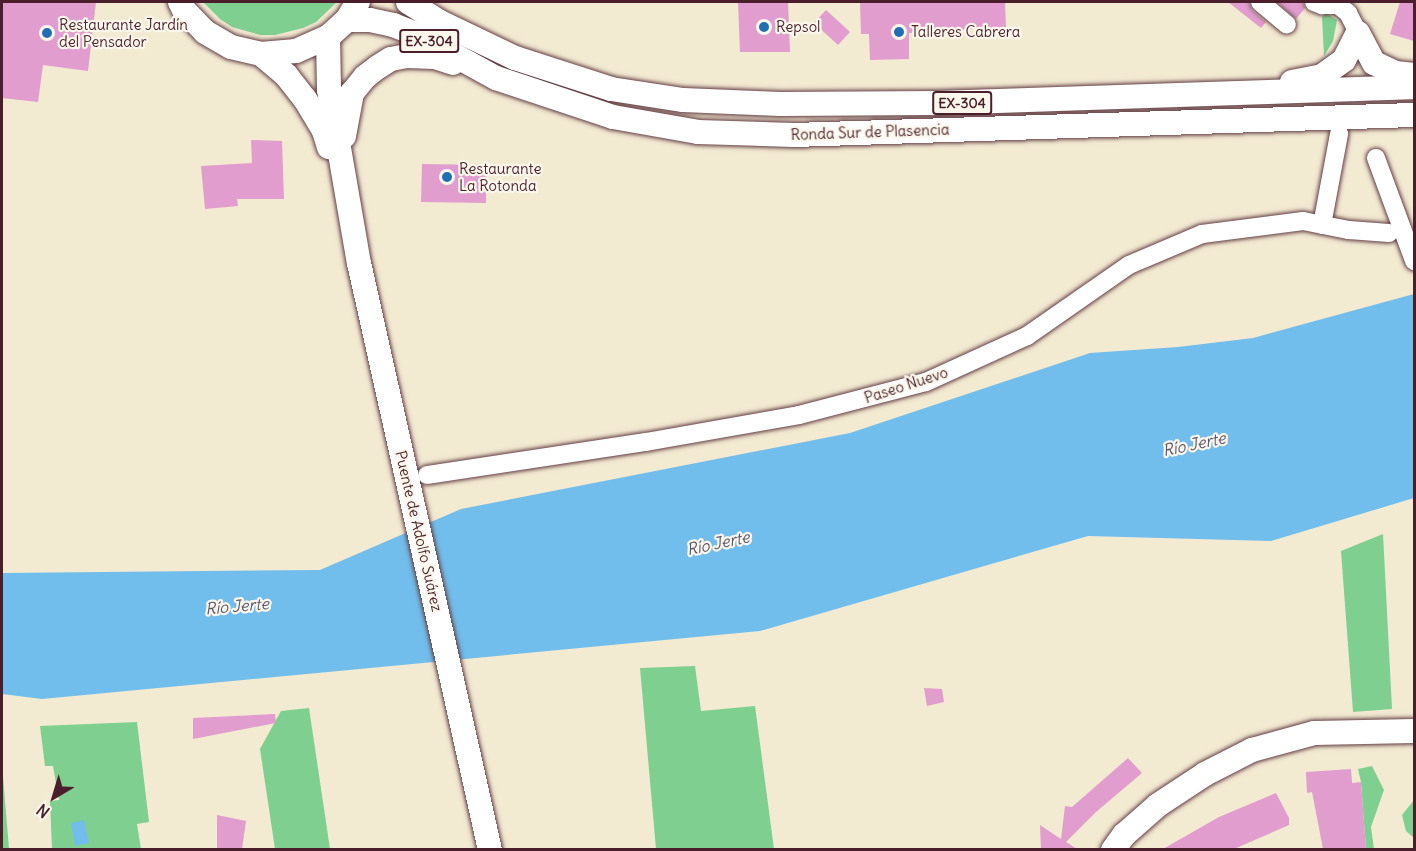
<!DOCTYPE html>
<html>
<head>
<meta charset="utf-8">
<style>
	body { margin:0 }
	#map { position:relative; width:1416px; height:851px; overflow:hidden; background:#f3ead2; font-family:Delius,sans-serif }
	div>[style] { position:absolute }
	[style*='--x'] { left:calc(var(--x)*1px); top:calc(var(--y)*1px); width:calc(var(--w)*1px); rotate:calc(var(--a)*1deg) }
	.green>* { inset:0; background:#7ecf90 }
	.water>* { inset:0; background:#71bdeb }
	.building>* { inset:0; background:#e09dcd }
	.roads { filter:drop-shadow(0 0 2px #633d44) drop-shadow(0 0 2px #633d44) }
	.minor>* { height:18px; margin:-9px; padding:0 9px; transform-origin:9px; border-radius:9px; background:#fff }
	.major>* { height:24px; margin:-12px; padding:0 12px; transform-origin:12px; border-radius:12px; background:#fff }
	.dots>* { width:16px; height:16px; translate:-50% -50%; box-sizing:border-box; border:3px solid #fbf7ec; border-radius:50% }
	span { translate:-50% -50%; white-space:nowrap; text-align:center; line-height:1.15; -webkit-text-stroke:4.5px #fbf7ec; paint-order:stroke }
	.shield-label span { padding:2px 4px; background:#fbf7ec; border:2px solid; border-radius:4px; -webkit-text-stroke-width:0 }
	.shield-label { font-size:14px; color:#4a1f2b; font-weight:700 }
	.poi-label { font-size:15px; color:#4a1f2b }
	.left { translate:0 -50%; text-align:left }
	.street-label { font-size:15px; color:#4a1f2b }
	.water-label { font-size:16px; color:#58566e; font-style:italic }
	.frame { position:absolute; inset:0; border:3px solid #4a1f2b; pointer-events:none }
	.north { position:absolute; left:24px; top:767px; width:60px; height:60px; -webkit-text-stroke:4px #fbf7ec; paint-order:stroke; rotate:218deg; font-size:16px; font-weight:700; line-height:24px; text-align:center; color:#4a1f2b }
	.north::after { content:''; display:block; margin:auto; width:21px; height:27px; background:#4a1f2b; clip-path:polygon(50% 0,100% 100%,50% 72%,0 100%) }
</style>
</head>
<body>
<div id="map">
	<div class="green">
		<i style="clip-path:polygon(203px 2px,337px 2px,316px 22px,303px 28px,275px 35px,260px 35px,232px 27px,220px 19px)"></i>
		<i style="clip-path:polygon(1326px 13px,1337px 20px,1333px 41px,1324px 56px,1322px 17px)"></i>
		<i style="clip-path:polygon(1383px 534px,1392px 709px,1353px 712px,1341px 551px)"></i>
		<i style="clip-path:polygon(695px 666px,701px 711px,755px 706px,774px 849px,656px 849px,640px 668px)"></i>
		<i style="clip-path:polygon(309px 708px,330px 849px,275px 849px,260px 749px,281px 711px)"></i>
		<i style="clip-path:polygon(137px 722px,149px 822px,137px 824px,141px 849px,52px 849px,50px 801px,59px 800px,53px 766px,45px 766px,40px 726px)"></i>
		<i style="clip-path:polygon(2px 764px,9px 849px,2px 849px)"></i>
		<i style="clip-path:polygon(1372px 766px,1384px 790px,1371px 827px,1374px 849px,1366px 849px,1361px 782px,1358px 769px)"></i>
		<i style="clip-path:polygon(1414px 800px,1414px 838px,1406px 831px,1402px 815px)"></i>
	</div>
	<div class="water">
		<i style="clip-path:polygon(1414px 294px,1414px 498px,1271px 541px,1088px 536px,760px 631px,42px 699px,2px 694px,2px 573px,320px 570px,461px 509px,850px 433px,1090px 353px,1178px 347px,1253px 338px)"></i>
		<i style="clip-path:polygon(84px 820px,89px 843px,75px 846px,71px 823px)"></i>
	</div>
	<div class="building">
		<i style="clip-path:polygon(2px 2px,96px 2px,88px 71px,43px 65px,38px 102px,2px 98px)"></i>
		<i style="clip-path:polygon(738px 2px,788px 2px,790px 52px,740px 52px)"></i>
		<i style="clip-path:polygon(860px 2px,1005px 2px,1006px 27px,909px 33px,909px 59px,870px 60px,869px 34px,861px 34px)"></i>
		<i style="clip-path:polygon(1228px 2px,1249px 2px,1252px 10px,1266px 22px,1261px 28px)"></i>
		<i style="clip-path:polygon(1277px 2px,1303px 2px,1305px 8px,1296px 19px)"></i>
		<i style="clip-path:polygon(1400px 2px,1414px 2px,1414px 41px,1390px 34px)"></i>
		<i style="clip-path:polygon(826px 10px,850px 32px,838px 45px,814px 23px)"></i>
		<i style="clip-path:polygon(251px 140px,282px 141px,284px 199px,237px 199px,238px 206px,205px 209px,201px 166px,252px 163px)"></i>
		<i style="clip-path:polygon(422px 164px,486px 165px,486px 203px,421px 202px)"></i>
		<i style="clip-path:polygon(924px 688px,942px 689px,944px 702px,927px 706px)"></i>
		<i style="clip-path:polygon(275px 714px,276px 723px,193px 739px,193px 718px)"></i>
		<i style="clip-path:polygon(1128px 758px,1142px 773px,1096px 812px,1066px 842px,1077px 849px,1041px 849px,1040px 825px,1061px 839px,1065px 806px,1072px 807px)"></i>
		<i style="clip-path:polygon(1351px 769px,1352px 783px,1361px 782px,1366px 849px,1323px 849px,1312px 792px,1307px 793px,1306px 772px)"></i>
		<i style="clip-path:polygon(1276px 793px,1289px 818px,1289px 825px,1234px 849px,1163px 849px,1219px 817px)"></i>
		<i style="clip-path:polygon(217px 815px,246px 821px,242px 849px,217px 849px)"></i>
	</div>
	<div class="roads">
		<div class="minor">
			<i style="--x:1260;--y:2;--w:35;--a:40"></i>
			<i style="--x:1314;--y:2;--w:9;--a:21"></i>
			<i style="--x:1322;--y:5;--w:16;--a:0"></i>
			<i style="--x:1334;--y:2;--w:18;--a:38"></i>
			<i style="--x:1348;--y:13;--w:22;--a:63"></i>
			<i style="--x:1376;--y:158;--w:110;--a:69.7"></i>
			<i style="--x:1322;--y:225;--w:93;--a:-79.4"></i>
			<i style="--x:427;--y:475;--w:221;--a:-8.6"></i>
			<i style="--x:646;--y:442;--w:155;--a:-10"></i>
			<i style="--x:799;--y:415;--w:131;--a:-14.6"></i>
			<i style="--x:926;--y:382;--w:111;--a:-24.5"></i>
			<i style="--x:1027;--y:336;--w:124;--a:-34.8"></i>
			<i style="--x:1129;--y:265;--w:79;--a:-23"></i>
			<i style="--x:1202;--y:234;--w:102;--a:-7.3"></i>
			<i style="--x:1303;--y:221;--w:47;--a:11.1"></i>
			<i style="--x:1349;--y:230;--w:40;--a:4.3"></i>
		</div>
		<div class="major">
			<i style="--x:180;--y:2;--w:9;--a:63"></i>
			<i style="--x:184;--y:10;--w:30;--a:46"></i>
			<i style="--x:205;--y:32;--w:30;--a:30"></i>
			<i style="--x:231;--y:47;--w:31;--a:13"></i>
			<i style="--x:261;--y:54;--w:35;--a:-5"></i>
			<i style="--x:296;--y:51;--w:35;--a:-24"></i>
			<i style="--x:328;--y:37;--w:25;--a:-42"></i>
			<i style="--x:347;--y:20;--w:21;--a:-59"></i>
			<i style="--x:408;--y:2;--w:36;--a:32"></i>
			<i style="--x:438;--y:21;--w:85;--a:25.7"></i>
			<i style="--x:515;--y:58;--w:101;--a:17.9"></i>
			<i style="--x:611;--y:89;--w:73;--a:8.7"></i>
			<i style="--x:683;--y:100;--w:97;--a:2.4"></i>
			<i style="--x:780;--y:104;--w:155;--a:-0.4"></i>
			<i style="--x:935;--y:103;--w:479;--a:-1.9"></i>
			<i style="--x:347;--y:20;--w:23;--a:0"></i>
			<i style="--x:370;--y:20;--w:24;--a:12"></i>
			<i style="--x:393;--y:25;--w:22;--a:21"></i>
			<i style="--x:414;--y:33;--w:94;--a:28.8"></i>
			<i style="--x:496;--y:78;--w:123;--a:18.4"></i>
			<i style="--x:613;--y:117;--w:86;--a:10"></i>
			<i style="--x:698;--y:132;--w:96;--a:1.8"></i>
			<i style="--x:794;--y:135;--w:620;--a:-1.85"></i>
			<i style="--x:1358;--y:33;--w:34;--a:62"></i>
			<i style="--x:1374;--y:63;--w:23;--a:25"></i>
			<i style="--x:1395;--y:73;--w:19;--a:6"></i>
			<i style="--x:328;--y:37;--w:53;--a:88.9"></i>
			<i style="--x:329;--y:90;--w:176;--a:80.2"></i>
			<i style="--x:359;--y:263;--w:601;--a:77.42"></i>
			<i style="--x:261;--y:54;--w:33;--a:40"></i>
			<i style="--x:286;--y:75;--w:31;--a:52"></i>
			<i style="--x:305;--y:99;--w:37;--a:59"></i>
			<i style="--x:324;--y:131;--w:17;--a:73"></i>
			<i style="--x:1292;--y:82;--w:31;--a:-11"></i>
			<i style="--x:1322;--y:76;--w:27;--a:-36"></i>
			<i style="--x:1344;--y:60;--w:30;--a:-63"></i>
			<i style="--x:344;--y:136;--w:44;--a:-79.5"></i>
			<i style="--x:352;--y:93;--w:21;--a:-51"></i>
			<i style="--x:365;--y:77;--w:16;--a:-38"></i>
			<i style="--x:378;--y:67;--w:15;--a:-32"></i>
			<i style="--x:391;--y:59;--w:16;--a:-11"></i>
			<i style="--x:407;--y:56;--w:28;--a:2"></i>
			<i style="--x:435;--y:57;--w:19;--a:18"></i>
			<i style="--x:1113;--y:850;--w:19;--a:-54"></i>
			<i style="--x:1124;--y:835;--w:45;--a:-41.4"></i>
			<i style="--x:1158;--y:805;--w:56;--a:-33.4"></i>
			<i style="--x:1205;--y:774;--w:53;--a:-27.1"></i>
			<i style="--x:1252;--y:750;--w:64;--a:-15.3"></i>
			<i style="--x:1314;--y:733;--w:100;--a:-1.1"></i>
		</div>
	</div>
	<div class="dots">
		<i style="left:764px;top:27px;background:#1f6fb2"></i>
		<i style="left:899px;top:32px;background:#1f6fb2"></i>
		<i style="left:47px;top:33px;background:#1f6fb2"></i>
		<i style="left:447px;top:177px;background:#1f6fb2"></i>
	</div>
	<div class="shield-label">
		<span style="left:429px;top:41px">EX-304</span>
		<span style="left:962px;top:103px">EX-304</span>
	</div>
	<div class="poi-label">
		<span class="left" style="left:59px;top:33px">Restaurante Jardín<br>del Pensador</span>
		<span class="left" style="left:776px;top:27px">Repsol</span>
		<span class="left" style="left:911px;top:32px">Talleres Cabrera</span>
		<span class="left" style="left:459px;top:177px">Restaurante<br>La Rotonda</span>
	</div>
	<div class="street-label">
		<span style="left:870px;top:132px;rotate:-2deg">Ronda Sur de Plasencia</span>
		<span style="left:906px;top:385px;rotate:-18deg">Paseo Nuevo</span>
		<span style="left:419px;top:531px;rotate:77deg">Puente de Adolfo Suárez</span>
	</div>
	<div class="water-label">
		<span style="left:1194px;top:444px;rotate:-12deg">Río Jerte</span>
		<span style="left:718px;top:543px;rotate:-12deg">Río Jerte</span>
		<span style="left:237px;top:606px;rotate:-5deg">Río Jerte</span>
	</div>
	<div class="frame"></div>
	<div class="north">N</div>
</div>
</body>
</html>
